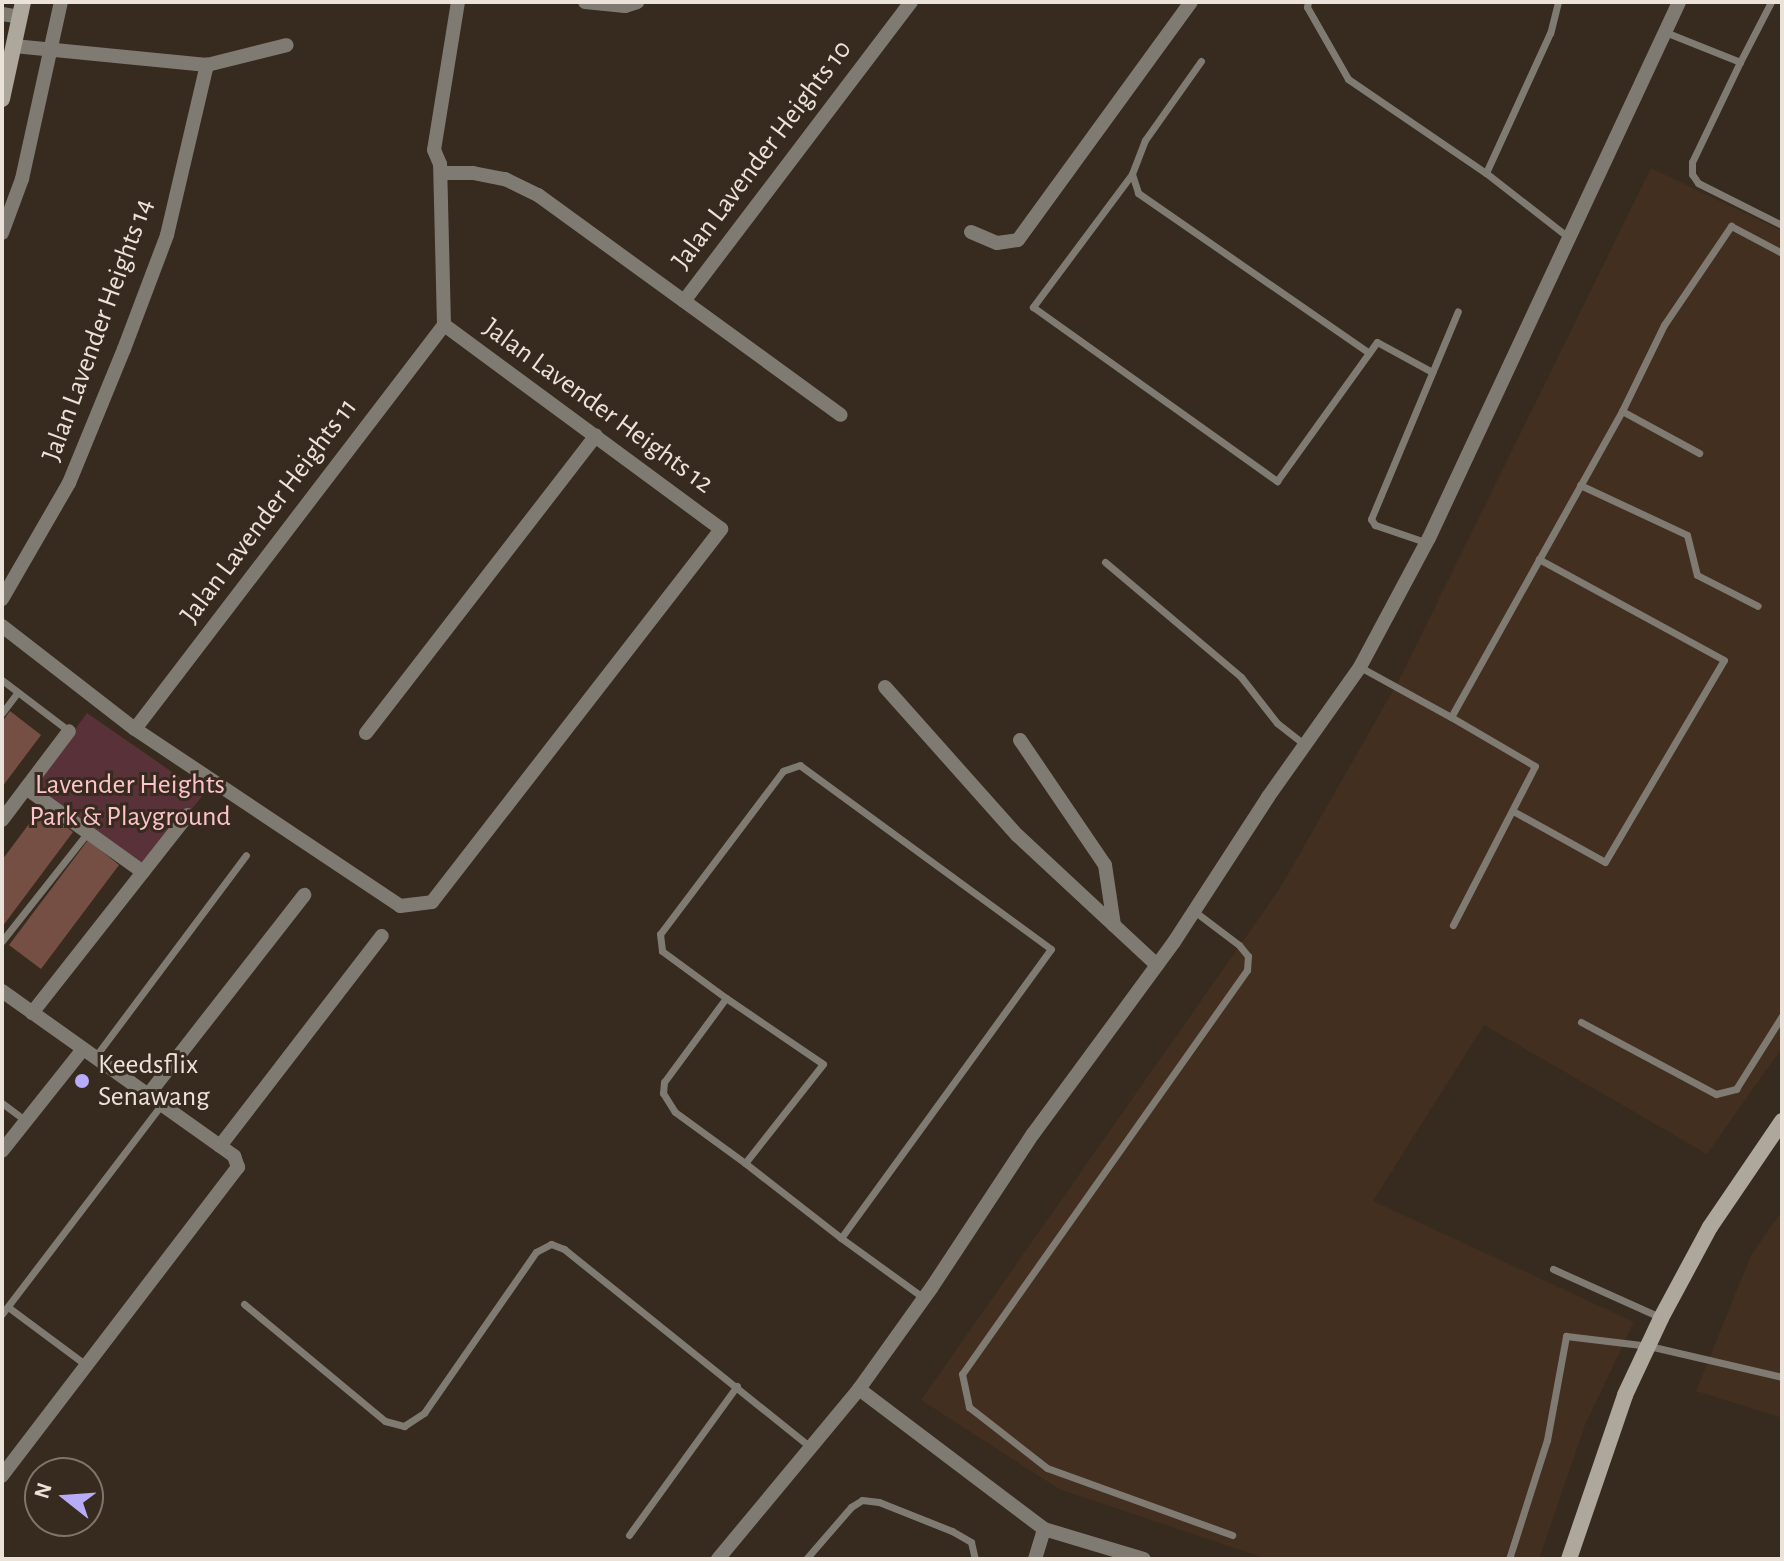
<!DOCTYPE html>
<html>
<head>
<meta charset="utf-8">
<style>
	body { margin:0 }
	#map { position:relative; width:1784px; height:1561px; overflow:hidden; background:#372a1e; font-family:"Alegreya Sans",sans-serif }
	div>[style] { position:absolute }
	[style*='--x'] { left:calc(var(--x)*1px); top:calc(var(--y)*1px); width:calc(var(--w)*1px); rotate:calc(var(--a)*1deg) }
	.built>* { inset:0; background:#422f1f }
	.green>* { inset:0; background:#583238 }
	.building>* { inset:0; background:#764f44 }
	.lane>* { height:7px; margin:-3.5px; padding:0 3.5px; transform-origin:3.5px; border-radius:3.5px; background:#7f7b73 }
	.street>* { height:14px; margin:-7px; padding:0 7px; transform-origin:7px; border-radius:7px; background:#7f7b73 }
	.secondary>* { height:16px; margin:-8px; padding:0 8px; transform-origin:8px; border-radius:8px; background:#ada89b }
	.dots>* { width:22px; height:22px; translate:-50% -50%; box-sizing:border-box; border:4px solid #372a1e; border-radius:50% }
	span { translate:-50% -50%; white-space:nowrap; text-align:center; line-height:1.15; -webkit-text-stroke:6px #372a1e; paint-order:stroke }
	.street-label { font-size:28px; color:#ebe2da }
	.park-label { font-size:28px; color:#fdc2ca }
	.poi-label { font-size:28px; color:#ebe2da }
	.left { translate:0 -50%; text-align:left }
	.frame { position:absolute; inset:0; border:4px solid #ebe2da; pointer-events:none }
	.north { position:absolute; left:24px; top:1457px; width:80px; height:80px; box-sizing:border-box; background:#372a1e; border:2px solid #7f7469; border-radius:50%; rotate:287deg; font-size:22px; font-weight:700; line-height:32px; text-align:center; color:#ebe2da }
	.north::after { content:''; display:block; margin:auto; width:28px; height:36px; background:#b6acf8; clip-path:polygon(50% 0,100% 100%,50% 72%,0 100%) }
</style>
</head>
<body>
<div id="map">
	<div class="built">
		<i style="clip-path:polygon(1651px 168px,1782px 231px,1782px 1048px,1707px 1154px,1484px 1025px,1373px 1201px,1634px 1322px,1585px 1425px,1539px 1559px,1267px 1559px,1059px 1489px,921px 1400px,1280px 888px,1399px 680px)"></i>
		<i style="clip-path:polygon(1782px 1211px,1782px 1418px,1696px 1391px,1751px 1255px)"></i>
	</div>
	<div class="green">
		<i style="clip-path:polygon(87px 713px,204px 794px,143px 869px,32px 788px)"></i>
	</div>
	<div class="building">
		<i style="clip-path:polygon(10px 711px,41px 735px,2px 787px,2px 722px)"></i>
		<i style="clip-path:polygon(41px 808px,73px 832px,2px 927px,2px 860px)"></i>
		<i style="clip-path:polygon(88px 840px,119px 865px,41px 969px,9px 945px)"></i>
	</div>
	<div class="lane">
		<i style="--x:1308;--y:2;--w:5;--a:101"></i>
		<i style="--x:1307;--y:7;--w:83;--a:60.3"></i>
		<i style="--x:1348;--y:79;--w:167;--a:34.3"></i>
		<i style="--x:1558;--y:2;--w:32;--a:104"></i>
		<i style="--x:1550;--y:33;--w:154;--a:114.6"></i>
		<i style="--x:1486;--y:173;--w:104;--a:38"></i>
		<i style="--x:1665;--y:32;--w:81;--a:21.8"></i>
		<i style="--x:1740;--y:62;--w:68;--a:-62.7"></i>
		<i style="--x:1201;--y:61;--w:97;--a:125.3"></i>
		<i style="--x:1145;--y:140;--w:36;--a:111"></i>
		<i style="--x:1132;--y:174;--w:20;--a:72"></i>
		<i style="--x:1138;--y:193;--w:281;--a:34.7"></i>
		<i style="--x:1740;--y:62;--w:111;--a:115.6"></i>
		<i style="--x:1692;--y:162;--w:12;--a:90"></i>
		<i style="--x:1692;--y:174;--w:11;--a:56"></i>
		<i style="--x:1698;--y:183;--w:94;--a:26.6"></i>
		<i style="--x:1132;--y:174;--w:166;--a:126.7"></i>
		<i style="--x:1033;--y:307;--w:300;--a:35.5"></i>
		<i style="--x:1277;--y:481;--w:171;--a:-54.3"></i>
		<i style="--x:1377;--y:342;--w:63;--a:28.6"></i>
		<i style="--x:1622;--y:411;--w:88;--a:28.6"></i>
		<i style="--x:1580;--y:485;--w:118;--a:25"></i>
		<i style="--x:1687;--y:535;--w:41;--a:76"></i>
		<i style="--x:1697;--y:575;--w:68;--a:26.9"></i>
		<i style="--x:1425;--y:542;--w:53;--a:-161.2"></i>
		<i style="--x:1375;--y:525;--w:7;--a:-124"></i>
		<i style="--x:1371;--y:519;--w:225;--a:-67.3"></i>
		<i style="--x:1105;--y:562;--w:178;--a:40.2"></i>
		<i style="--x:1241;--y:677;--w:58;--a:52"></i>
		<i style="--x:1277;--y:723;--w:36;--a:38"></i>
		<i style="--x:1360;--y:667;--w:104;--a:28.8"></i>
		<i style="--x:1451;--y:717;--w:351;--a:-60.8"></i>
		<i style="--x:1622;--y:411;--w:96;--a:-64"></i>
		<i style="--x:1664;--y:325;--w:120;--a:-55.9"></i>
		<i style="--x:1731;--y:226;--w:58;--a:27.9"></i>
		<i style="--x:2;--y:680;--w:84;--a:37.3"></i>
		<i style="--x:2;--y:713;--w:26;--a:-53"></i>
		<i style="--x:1451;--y:717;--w:97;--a:30.3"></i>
		<i style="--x:1535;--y:766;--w:179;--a:117.3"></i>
		<i style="--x:1513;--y:811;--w:105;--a:29"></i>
		<i style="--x:1605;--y:862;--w:234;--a:-59.5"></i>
		<i style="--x:1724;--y:660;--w:211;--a:-151.4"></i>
		<i style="--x:1194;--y:911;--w:56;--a:37.1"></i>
		<i style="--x:1239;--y:945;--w:14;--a:51"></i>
		<i style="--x:1248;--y:956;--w:14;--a:94"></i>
		<i style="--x:1247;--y:970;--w:494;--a:125.2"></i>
		<i style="--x:962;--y:1374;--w:34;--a:78"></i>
		<i style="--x:969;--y:1407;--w:99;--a:38"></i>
		<i style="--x:1047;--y:1468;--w:197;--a:19.9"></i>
		<i style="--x:2;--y:941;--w:139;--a:-51.7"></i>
		<i style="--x:726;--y:998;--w:117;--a:34.2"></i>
		<i style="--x:823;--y:1064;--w:126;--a:128.2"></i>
		<i style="--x:1581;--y:1022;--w:153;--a:28.1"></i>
		<i style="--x:1716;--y:1094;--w:21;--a:-14"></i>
		<i style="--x:1736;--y:1089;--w:86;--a:-57.8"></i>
		<i style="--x:95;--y:1057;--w:252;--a:-53.2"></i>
		<i style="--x:2;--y:1103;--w:30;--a:37"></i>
		<i style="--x:841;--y:1238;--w:357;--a:-54"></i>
		<i style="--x:1051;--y:949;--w:311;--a:-143.8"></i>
		<i style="--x:800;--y:765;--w:18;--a:161"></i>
		<i style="--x:783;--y:771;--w:204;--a:127"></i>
		<i style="--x:660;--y:934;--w:17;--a:83"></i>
		<i style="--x:662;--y:951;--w:79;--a:36.3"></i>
		<i style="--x:726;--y:998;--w:104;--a:126.4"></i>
		<i style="--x:664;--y:1082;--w:11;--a:95"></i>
		<i style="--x:663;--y:1093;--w:22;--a:58"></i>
		<i style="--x:675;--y:1112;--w:87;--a:36.1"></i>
		<i style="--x:745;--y:1163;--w:122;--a:38"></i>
		<i style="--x:841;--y:1238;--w:102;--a:35.9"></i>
		<i style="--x:1553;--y:1269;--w:117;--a:24.2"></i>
		<i style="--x:244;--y:1304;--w:183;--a:39.7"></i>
		<i style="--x:385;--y:1421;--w:20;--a:15"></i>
		<i style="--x:404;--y:1426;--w:24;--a:-33"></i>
		<i style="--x:424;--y:1413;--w:196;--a:-55.2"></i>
		<i style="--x:536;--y:1252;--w:17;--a:-28"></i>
		<i style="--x:551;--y:1244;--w:14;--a:21"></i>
		<i style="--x:564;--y:1249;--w:316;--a:38.8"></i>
		<i style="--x:8;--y:1307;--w:97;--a:36.6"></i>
		<i style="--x:2;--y:1314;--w:264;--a:-52.7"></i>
		<i style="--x:629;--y:1535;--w:184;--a:-54.1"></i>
		<i style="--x:806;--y:1559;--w:69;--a:-49.1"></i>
		<i style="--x:851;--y:1507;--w:13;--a:-32"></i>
		<i style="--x:862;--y:1500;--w:17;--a:7"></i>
		<i style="--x:879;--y:1502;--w:79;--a:21.7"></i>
		<i style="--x:952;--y:1531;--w:22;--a:30"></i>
		<i style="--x:971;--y:1542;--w:17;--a:77"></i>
		<i style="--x:1509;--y:1559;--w:125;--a:-72.3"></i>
		<i style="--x:1547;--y:1440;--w:106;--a:-79.6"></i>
		<i style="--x:1566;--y:1336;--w:84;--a:6.9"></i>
		<i style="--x:1649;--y:1346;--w:137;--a:13.1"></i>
	</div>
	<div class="street">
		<i style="--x:585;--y:2;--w:40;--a:5.7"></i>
		<i style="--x:625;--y:6;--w:13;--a:-18"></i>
		<i style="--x:2;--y:14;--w:18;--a:9"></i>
		<i style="--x:14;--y:46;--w:194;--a:5.6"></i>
		<i style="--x:207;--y:65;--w:82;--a:-14"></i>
		<i style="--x:441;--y:173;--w:32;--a:0"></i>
		<i style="--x:473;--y:173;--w:33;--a:11"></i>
		<i style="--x:505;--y:179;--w:37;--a:26"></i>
		<i style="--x:538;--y:195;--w:374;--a:36"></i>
		<i style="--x:971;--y:232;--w:28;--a:23"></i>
		<i style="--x:997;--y:243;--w:21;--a:-8"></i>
		<i style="--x:1018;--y:240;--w:294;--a:-54"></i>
		<i style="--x:2;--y:233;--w:58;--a:-69.7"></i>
		<i style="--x:22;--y:179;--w:181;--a:-77.6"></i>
		<i style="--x:684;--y:301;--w:375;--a:-52.8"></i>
		<i style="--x:444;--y:325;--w:161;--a:-91.4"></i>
		<i style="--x:440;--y:164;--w:15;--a:-113"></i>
		<i style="--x:434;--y:150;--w:150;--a:-80.8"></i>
		<i style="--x:2;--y:599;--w:134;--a:-60"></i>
		<i style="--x:69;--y:483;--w:145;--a:-67.7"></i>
		<i style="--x:124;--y:349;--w:122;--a:-69.3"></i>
		<i style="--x:167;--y:235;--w:175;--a:-76.8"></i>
		<i style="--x:2;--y:626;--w:168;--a:37.8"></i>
		<i style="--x:135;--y:729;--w:319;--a:33.7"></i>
		<i style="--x:400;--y:906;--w:32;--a:-7"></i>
		<i style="--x:432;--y:902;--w:472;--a:-52.2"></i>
		<i style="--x:721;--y:529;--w:344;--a:-143.6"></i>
		<i style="--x:885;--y:687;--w:198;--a:48.3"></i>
		<i style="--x:1017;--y:835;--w:191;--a:42.9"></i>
		<i style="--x:135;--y:729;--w:509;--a:-52.59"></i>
		<i style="--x:366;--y:733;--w:376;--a:-52.3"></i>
		<i style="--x:1020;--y:740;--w:151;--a:55.8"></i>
		<i style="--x:1105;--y:865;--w:61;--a:81.5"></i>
		<i style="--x:26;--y:788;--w:144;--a:35.7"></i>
		<i style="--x:2;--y:820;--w:111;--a:-53"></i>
		<i style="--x:2;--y:991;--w:285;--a:35.4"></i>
		<i style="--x:234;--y:1156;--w:12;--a:70"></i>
		<i style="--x:238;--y:1167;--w:389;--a:127.4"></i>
		<i style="--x:32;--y:1013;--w:252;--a:-51.8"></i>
		<i style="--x:148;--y:1095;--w:254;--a:-52"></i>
		<i style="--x:220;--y:1146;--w:265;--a:-52.4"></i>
		<i style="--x:2;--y:1151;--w:130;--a:-51.5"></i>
		<i style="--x:859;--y:1389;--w:232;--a:37.1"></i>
		<i style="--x:1044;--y:1529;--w:104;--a:16.7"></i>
		<i style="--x:718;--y:1559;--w:221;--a:-50.3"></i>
		<i style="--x:859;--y:1389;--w:125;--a:-54.4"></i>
		<i style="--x:932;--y:1287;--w:183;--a:-56.6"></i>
		<i style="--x:1033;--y:1134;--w:238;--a:-53.7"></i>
		<i style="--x:1174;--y:942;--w:173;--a:-57"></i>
		<i style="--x:1268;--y:797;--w:159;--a:-54.7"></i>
		<i style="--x:1360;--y:667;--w:146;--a:-61.9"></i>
		<i style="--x:1429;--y:538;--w:591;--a:-64.99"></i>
		<i style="--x:1035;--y:1559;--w:31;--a:-73"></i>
	</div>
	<div class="secondary">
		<i style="--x:2;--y:99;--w:99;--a:-77.8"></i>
		<i style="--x:1569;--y:1559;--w:173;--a:-71.1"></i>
		<i style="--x:1625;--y:1395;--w:85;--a:-64.9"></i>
		<i style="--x:1661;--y:1318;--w:103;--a:-61.7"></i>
		<i style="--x:1710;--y:1227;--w:128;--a:-55.8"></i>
	</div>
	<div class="dots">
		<i style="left:82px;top:1081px;background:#b6acf8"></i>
	</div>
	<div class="street-label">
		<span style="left:762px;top:155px;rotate:-53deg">Jalan Lavender Heights 10</span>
		<span style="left:98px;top:330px;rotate:-70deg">Jalan Lavender Heights 14</span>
		<span style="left:598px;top:406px;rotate:36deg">Jalan Lavender Heights 12</span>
		<span style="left:269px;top:511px;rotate:-53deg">Jalan Lavender Heights 11</span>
	</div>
	<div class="park-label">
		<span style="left:130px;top:801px">Lavender Heights<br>Park &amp; Playground</span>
	</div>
	<div class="poi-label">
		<span class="left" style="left:98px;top:1081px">Keedsflix<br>Senawang</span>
	</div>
	<div class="frame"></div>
	<div class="north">N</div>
</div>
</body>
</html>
